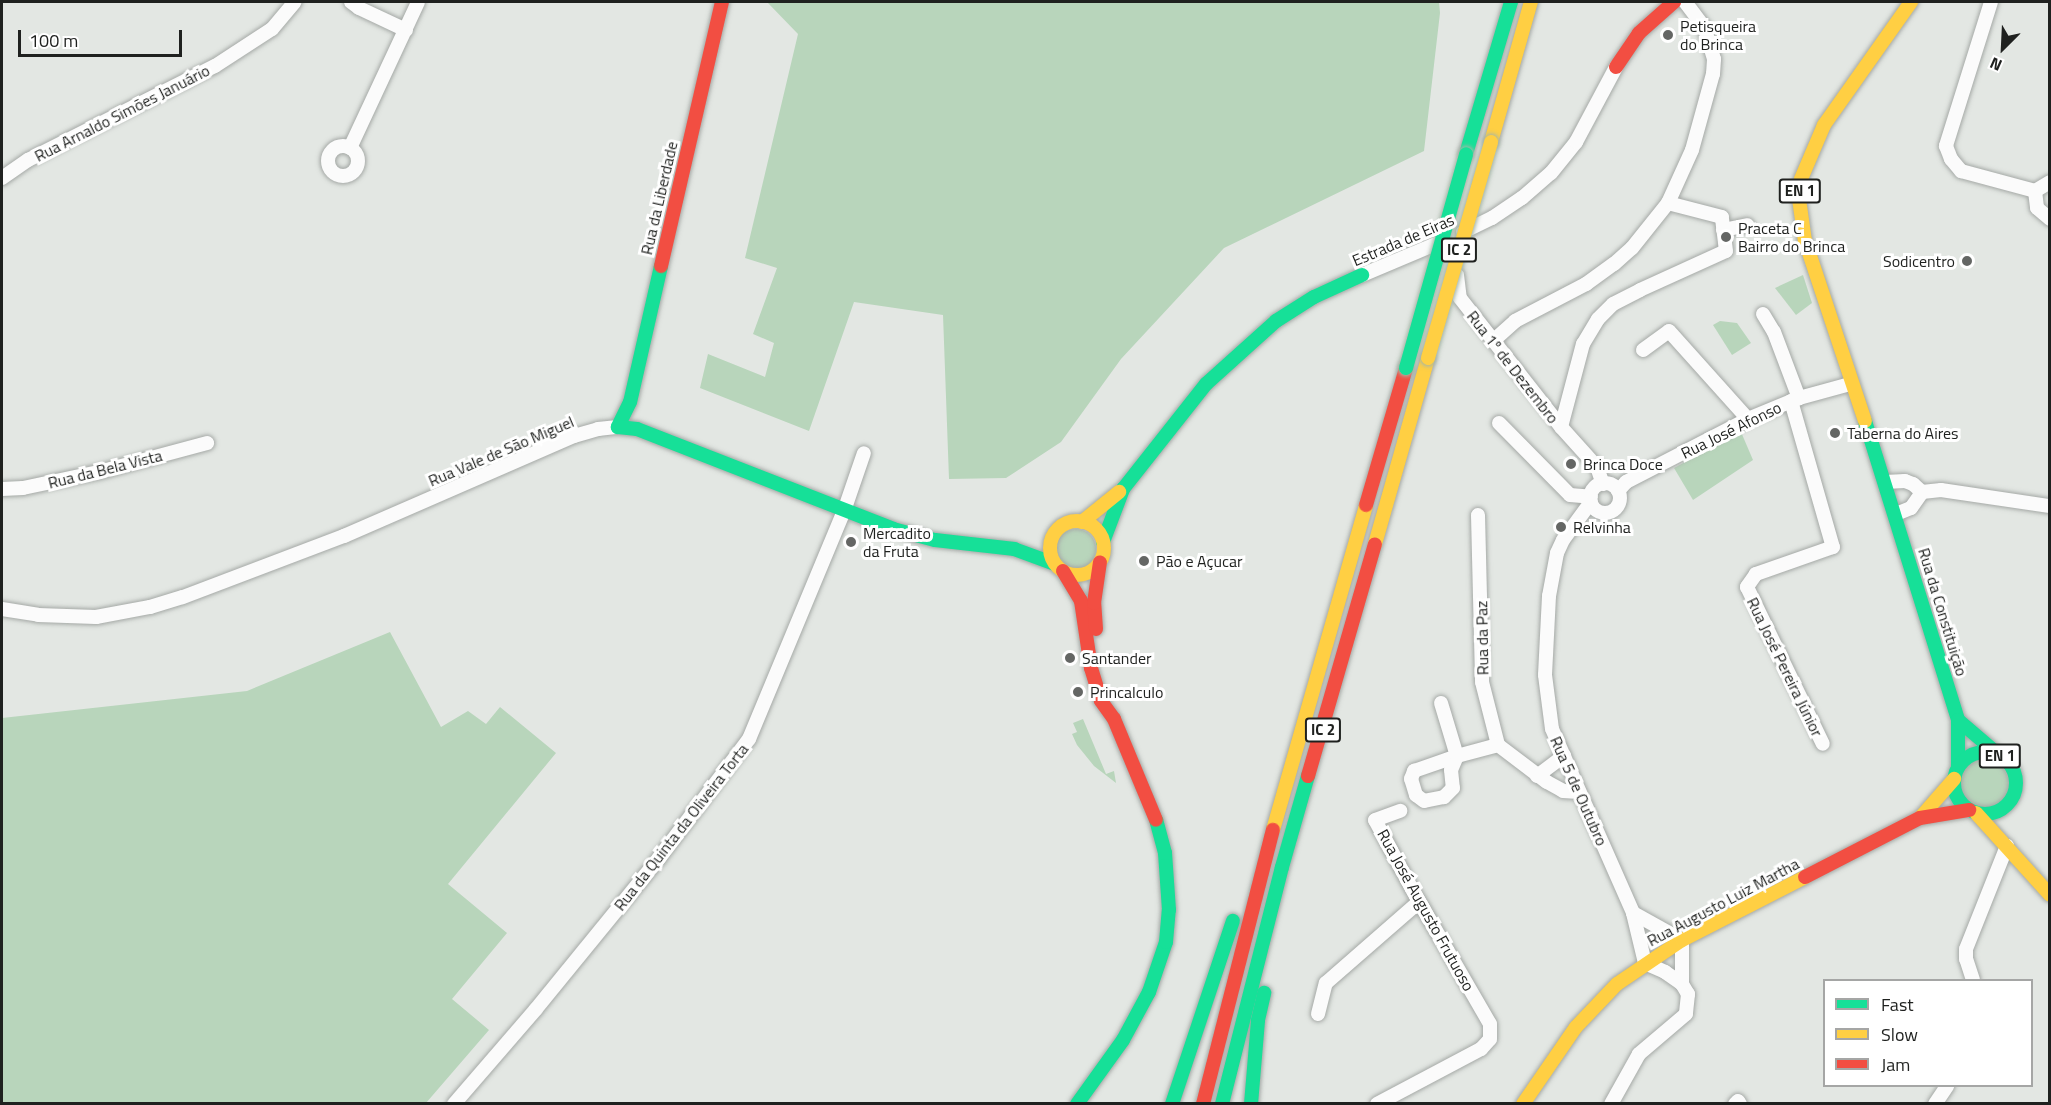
<!DOCTYPE html>
<html>
<head>
<meta charset="utf-8">
<style>
	body { margin:0 }
	#map { position:relative; width:2051px; height:1105px; overflow:hidden; background:#e3e7e3; font-family:"Titillium Web",sans-serif }
	div>[style] { position:absolute }
	[style*='--x'] { left:calc(var(--x)*1px); top:calc(var(--y)*1px); width:calc(var(--w)*1px); rotate:calc(var(--a)*1deg) }
	.green>* { inset:0; background:#b8d5bb }
	.round { border-radius:50% }
	.roads { filter:drop-shadow(0 0 2px #a5a9a6) drop-shadow(0 0 2px #a5a9a6) }
	.street>* { height:14px; margin:-7px; padding:0 7px; transform-origin:7px; border-radius:7px; background:#fbfbfb }
	.street>.ring { margin:-7px; padding:0; box-sizing:content-box; background:none; border:14px solid #fbfbfb; border-radius:50% }
	.fast>* { height:14px; margin:-7px; padding:0 7px; transform-origin:7px; border-radius:7px; background:#16e098 }
	.fast>.ring { margin:-7px; padding:0; box-sizing:content-box; background:none; border:14px solid #16e098; border-radius:50% }
	.slow>* { height:14px; margin:-7px; padding:0 7px; transform-origin:7px; border-radius:7px; background:#ffcf43 }
	.slow>.ring { margin:-7px; padding:0; box-sizing:content-box; background:none; border:14px solid #ffcf43; border-radius:50% }
	.jam>* { height:14px; margin:-7px; padding:0 7px; transform-origin:7px; border-radius:7px; background:#f24e42 }
	.bridges { filter:drop-shadow(0 0 2px #a6b6a8) drop-shadow(0 0 2px #a6b6a8) }
	.fast-bridge>* { height:14px; margin:-7px; padding:0 7px; transform-origin:7px; border-radius:7px; background:#16e098 }
	.slow-bridge>* { height:14px; margin:-7px; padding:0 7px; transform-origin:7px; border-radius:7px; background:#ffcf43 }
	.dots>* { width:16px; height:16px; translate:-50% -50%; box-sizing:border-box; border:3px solid #fff; border-radius:50% }
	span { translate:-50% -50%; white-space:nowrap; text-align:center; line-height:1.15; -webkit-text-stroke:6px #fff; paint-order:stroke }
	.shield-label span { padding:2px 4px; background:#fff; border:2px solid; border-radius:4px; -webkit-text-stroke-width:0 }
	.shield-label { font-size:15px; color:#1f211f; font-weight:700 }
	.poi-label { font-size:16px; color:#1f211f }
	.left { translate:0 -50%; text-align:left }
	.right { translate:-100% -50%; text-align:right }
	.street-label { font-size:16px; color:#1f211f }
	.frame { position:absolute; inset:0; border:3px solid #1f211f; pointer-events:none }
	.legend { position:absolute; left:1823px; top:979px; width:210px; height:108px; box-sizing:border-box; background:#fff; border:2px solid #a5a6a5; margin:0; padding:8px 10px; list-style:none; font-size:18px; color:#1f211f }
	.legend li { display:flex; align-items:center; gap:12px; height:30px }
	.legend b { width:30px; border:2px solid #a5a6a5 }
	.north { position:absolute; left:1973px; top:18px; width:60px; height:60px; -webkit-text-stroke:4px #fff; paint-order:stroke; rotate:204deg; font-size:16px; font-weight:700; line-height:24px; text-align:center; color:#1f211f }
	.north::after { content:''; display:block; margin:auto; width:21px; height:27px; background:#1f211f; clip-path:polygon(50% 0,100% 100%,50% 72%,0 100%) }
	.scale { position:absolute; left:18px; top:30px; width:164px; height:27px; box-sizing:border-box; border:3px solid #1f211f; border-top:0; padding-left:8px; font-size:18px; line-height:21px; white-space:nowrap; color:#1f211f; -webkit-text-stroke:4px #fff; paint-order:stroke }
</style>
</head>
<body>
<div id="map">
	<div class="green">
		<i style="clip-path:polygon(767px 2px,1439px 2px,1440px 13px,1424px 151px,1224px 248px,1121px 359px,1061px 442px,1006px 478px,949px 479px,943px 315px,854px 302px,809px 431px,700px 388px,708px 354px,765px 377px,774px 343px,753px 334px,777px 268px,745px 258px,798px 34px)"></i>
		<i style="clip-path:polygon(1803px 275px,1812px 303px,1796px 315px,1775px 288px)"></i>
		<i style="clip-path:polygon(1720px 321px,1737px 323px,1751px 343px,1732px 355px,1713px 325px)"></i>
		<i style="clip-path:polygon(1741px 432px,1753px 460px,1693px 500px,1674px 468px)"></i>
		<i class="round" style="left:1056px;top:529px;width:40px;height:40px"></i>
		<i style="clip-path:polygon(390px 632px,441px 727px,468px 711px,486px 724px,500px 707px,556px 753px,448px 884px,507px 933px,452px 999px,489px 1030px,426px 1103px,2px 1103px,2px 718px,247px 691px)"></i>
		<i style="clip-path:polygon(1083px 719px,1106px 774px,1114px 771px,1116px 783px,1094px 766px,1077px 745px,1072px 734px,1077px 732px,1073px 723px)"></i>
		<i class="round" style="left:1959px;top:759px;width:50px;height:50px"></i>
	</div>
	<div class="roads">
		<div class="street">
			<i style="--x:351;--y:2;--w:10;--a:37"></i>
			<i style="--x:359;--y:8;--w:52;--a:25.1"></i>
			<i style="--x:1991;--y:2;--w:151;--a:107.4"></i>
			<i style="--x:1946;--y:146;--w:14;--a:69"></i>
			<i style="--x:1951;--y:159;--w:16;--a:50"></i>
			<i style="--x:1961;--y:171;--w:77;--a:15.1"></i>
			<i style="--x:2035;--y:191;--w:17;--a:-31"></i>
			<i class="ring" style="left:328px;top:146px;width:16px;height:16px"></i>
			<i style="--x:350;--y:148;--w:161;--a:-65"></i>
			<i style="--x:2;--y:178;--w:32;--a:-35"></i>
			<i style="--x:28;--y:160;--w:209;--a:-26.7"></i>
			<i style="--x:215;--y:66;--w:68;--a:-33"></i>
			<i style="--x:272;--y:29;--w:35;--a:-50"></i>
			<i style="--x:2035;--y:191;--w:17;--a:83"></i>
			<i style="--x:2037;--y:208;--w:17;--a:40"></i>
			<i style="--x:1723;--y:230;--w:25;--a:-11"></i>
			<i style="--x:1463;--y:232;--w:32;--a:-26"></i>
			<i style="--x:1492;--y:218;--w:36;--a:-34"></i>
			<i style="--x:1522;--y:198;--w:38;--a:-41"></i>
			<i style="--x:1551;--y:173;--w:40;--a:-51"></i>
			<i style="--x:1576;--y:142;--w:85;--a:-61.9"></i>
			<i style="--x:1362;--y:275;--w:88;--a:-22.8"></i>
			<i style="--x:1457;--y:275;--w:23;--a:83"></i>
			<i style="--x:1460;--y:298;--w:164;--a:51.9"></i>
			<i style="--x:1561;--y:427;--w:54;--a:48"></i>
			<i style="--x:1597;--y:467;--w:18;--a:71"></i>
			<i style="--x:1763;--y:314;--w:21;--a:59"></i>
			<i style="--x:1774;--y:332;--w:71;--a:69.3"></i>
			<i style="--x:1493;--y:341;--w:30;--a:-42"></i>
			<i style="--x:1515;--y:321;--w:80;--a:-27.5"></i>
			<i style="--x:1586;--y:284;--w:34;--a:-36"></i>
			<i style="--x:1614;--y:264;--w:24;--a:-42"></i>
			<i style="--x:1632;--y:248;--w:58;--a:-51.3"></i>
			<i style="--x:1668;--y:203;--w:58;--a:-65.6"></i>
			<i style="--x:1692;--y:150;--w:79;--a:-74.6"></i>
			<i style="--x:1713;--y:74;--w:15;--a:-86"></i>
			<i style="--x:1714;--y:59;--w:34;--a:-107"></i>
			<i style="--x:1704;--y:27;--w:31;--a:-127"></i>
			<i style="--x:1643;--y:350;--w:32;--a:-36"></i>
			<i style="--x:1669;--y:331;--w:118;--a:48.1"></i>
			<i style="--x:1791;--y:401;--w:152;--a:74"></i>
			<i style="--x:1833;--y:547;--w:82;--a:160.7"></i>
			<i style="--x:1756;--y:574;--w:16;--a:125"></i>
			<i style="--x:1747;--y:587;--w:174;--a:64.2"></i>
			<i style="--x:1499;--y:423;--w:101;--a:45.4"></i>
			<i style="--x:1570;--y:495;--w:21;--a:5"></i>
			<i style="--x:1561;--y:427;--w:86;--a:-75.2"></i>
			<i style="--x:1583;--y:344;--w:29;--a:-59"></i>
			<i style="--x:1598;--y:319;--w:21;--a:-45"></i>
			<i style="--x:1613;--y:304;--w:30;--a:-27"></i>
			<i style="--x:1640;--y:290;--w:94;--a:-24.4"></i>
			<i style="--x:1726;--y:251;--w:34;--a:-97"></i>
			<i style="--x:1722;--y:217;--w:56;--a:-165.5"></i>
			<i style="--x:1885;--y:482;--w:20;--a:-3"></i>
			<i style="--x:1905;--y:481;--w:9;--a:21"></i>
			<i style="--x:1913;--y:484;--w:12;--a:42"></i>
			<i class="ring" style="left:1590px;top:483px;width:16px;height:16px"></i>
			<i style="--x:2;--y:489;--w:21;--a:-3"></i>
			<i style="--x:23;--y:488;--w:78;--a:-11.9"></i>
			<i style="--x:99;--y:472;--w:112;--a:-15"></i>
			<i style="--x:1618;--y:491;--w:12;--a:-48"></i>
			<i style="--x:1626;--y:482;--w:137;--a:-27.3"></i>
			<i style="--x:1748;--y:419;--w:55;--a:-22.4"></i>
			<i style="--x:1799;--y:398;--w:53;--a:-15.4"></i>
			<i style="--x:1922;--y:492;--w:19;--a:-6"></i>
			<i style="--x:1941;--y:490;--w:110;--a:8.4"></i>
			<i style="--x:1591;--y:502;--w:47;--a:126.4"></i>
			<i style="--x:1563;--y:540;--w:14;--a:115"></i>
			<i style="--x:1557;--y:553;--w:44;--a:100.5"></i>
			<i style="--x:1549;--y:596;--w:79;--a:92.9"></i>
			<i style="--x:1545;--y:675;--w:54;--a:82.6"></i>
			<i style="--x:1552;--y:729;--w:201;--a:66.2"></i>
			<i style="--x:1633;--y:913;--w:51;--a:76.5"></i>
			<i style="--x:1645;--y:963;--w:22;--a:24"></i>
			<i style="--x:1665;--y:972;--w:21;--a:35"></i>
			<i style="--x:1682;--y:984;--w:12;--a:59"></i>
			<i style="--x:1688;--y:994;--w:20;--a:96"></i>
			<i style="--x:1686;--y:1014;--w:62;--a:139.6"></i>
			<i style="--x:1639;--y:1054;--w:57;--a:119.2"></i>
			<i style="--x:1896;--y:514;--w:16;--a:-22"></i>
			<i style="--x:1911;--y:508;--w:19;--a:-55"></i>
			<i style="--x:1478;--y:515;--w:167;--a:88.6"></i>
			<i style="--x:1482;--y:682;--w:65;--a:75.7"></i>
			<i style="--x:1498;--y:745;--w:61;--a:37.1"></i>
			<i style="--x:1547;--y:782;--w:18;--a:29"></i>
			<i style="--x:1563;--y:791;--w:16;--a:4"></i>
			<i style="--x:2;--y:609;--w:36;--a:9"></i>
			<i style="--x:38;--y:615;--w:58;--a:2"></i>
			<i style="--x:96;--y:617;--w:55;--a:-10.5"></i>
			<i style="--x:150;--y:607;--w:34;--a:-17"></i>
			<i style="--x:183;--y:597;--w:172;--a:-20.8"></i>
			<i style="--x:344;--y:536;--w:251;--a:-23.5"></i>
			<i style="--x:574;--y:436;--w:25;--a:-16"></i>
			<i style="--x:598;--y:429;--w:20;--a:-6"></i>
			<i style="--x:1441;--y:703;--w:55;--a:73.2"></i>
			<i style="--x:1457;--y:756;--w:15;--a:113"></i>
			<i style="--x:1451;--y:770;--w:18;--a:84"></i>
			<i style="--x:1453;--y:788;--w:13;--a:135"></i>
			<i style="--x:1444;--y:797;--w:20;--a:169"></i>
			<i style="--x:1424;--y:801;--w:10;--a:-143"></i>
			<i style="--x:1416;--y:795;--w:17;--a:-107"></i>
			<i style="--x:1411;--y:779;--w:9;--a:-69"></i>
			<i style="--x:1414;--y:771;--w:46;--a:-19.2"></i>
			<i style="--x:1457;--y:756;--w:42;--a:-15"></i>
			<i style="--x:1537;--y:776;--w:34;--a:-37"></i>
			<i style="--x:1633;--y:913;--w:56;--a:28.9"></i>
			<i style="--x:1682;--y:940;--w:44;--a:90"></i>
			<i style="--x:1973;--y:980;--w:22;--a:-108"></i>
			<i style="--x:1966;--y:959;--w:10;--a:-90"></i>
			<i style="--x:1966;--y:949;--w:111;--a:-68.3"></i>
			<i style="--x:1318;--y:1014;--w:32;--a:-76"></i>
			<i style="--x:1326;--y:983;--w:123;--a:-41.1"></i>
			<i style="--x:454;--y:1104;--w:125;--a:-49.2"></i>
			<i style="--x:536;--y:1009;--w:195;--a:-50.8"></i>
			<i style="--x:659;--y:858;--w:149;--a:-52.9"></i>
			<i style="--x:749;--y:739;--w:247;--a:-67.4"></i>
			<i style="--x:844;--y:511;--w:61;--a:-71"></i>
			<i style="--x:1377;--y:1104;--w:118;--a:-27.9"></i>
			<i style="--x:1481;--y:1049;--w:13;--a:-48"></i>
			<i style="--x:1490;--y:1039;--w:15;--a:-90"></i>
			<i style="--x:1490;--y:1024;--w:156;--a:-120"></i>
			<i style="--x:1412;--y:889;--w:78;--a:-118.2"></i>
			<i style="--x:1375;--y:820;--w:27;--a:-20"></i>
			<i style="--x:1735;--y:1104;--w:4;--a:-45"></i>
			<i style="--x:1738;--y:1101;--w:4;--a:56"></i>
			<i style="--x:1935;--y:1104;--w:22;--a:-56"></i>
		</div>
		<div class="fast">
			<i style="--x:1466;--y:154;--w:159;--a:-73.5"></i>
			<i style="--x:661;--y:266;--w:139;--a:102.8"></i>
			<i style="--x:630;--y:402;--w:28;--a:116"></i>
			<i style="--x:618;--y:427;--w:19;--a:6"></i>
			<i style="--x:637;--y:429;--w:275;--a:21.3"></i>
			<i style="--x:893;--y:529;--w:43;--a:14.7"></i>
			<i style="--x:935;--y:540;--w:80;--a:6.5"></i>
			<i style="--x:1014;--y:549;--w:44;--a:20.1"></i>
			<i style="--x:1865;--y:421;--w:313;--a:72.7"></i>
			<i style="--x:1958;--y:720;--w:47;--a:90"></i>
			<i style="--x:1103;--y:542;--w:57;--a:-69.3"></i>
			<i style="--x:1123;--y:489;--w:134;--a:-51.7"></i>
			<i style="--x:1206;--y:384;--w:94;--a:-42"></i>
			<i style="--x:1276;--y:321;--w:45;--a:-32.3"></i>
			<i style="--x:1314;--y:297;--w:53;--a:-24.6"></i>
			<i style="--x:1958;--y:720;--w:55;--a:40.6"></i>
			<i class="ring" style="left:1954px;top:752px;width:48px;height:48px"></i>
			<i style="--x:1077;--y:1104;--w:79;--a:-54.3"></i>
			<i style="--x:1123;--y:1040;--w:55;--a:-61.6"></i>
			<i style="--x:1149;--y:992;--w:53;--a:-71.2"></i>
			<i style="--x:1166;--y:942;--w:32;--a:-85"></i>
			<i style="--x:1169;--y:910;--w:57;--a:-94"></i>
			<i style="--x:1165;--y:853;--w:34;--a:-105"></i>
			<i style="--x:1172;--y:1104;--w:193;--a:-71.6"></i>
			<i style="--x:1222;--y:1104;--w:244;--a:-75.8"></i>
			<i style="--x:1282;--y:867;--w:95;--a:-74.1"></i>
			<i style="--x:1251;--y:1104;--w:84;--a:-85.2"></i>
			<i style="--x:1258;--y:1020;--w:28;--a:-77"></i>
		</div>
		<div class="slow">
			<i style="--x:1491;--y:142;--w:146;--a:-74.1"></i>
			<i style="--x:1865;--y:421;--w:190;--a:-108.4"></i>
			<i style="--x:1805;--y:241;--w:42;--a:-98.1"></i>
			<i style="--x:1799;--y:199;--w:20;--a:-84"></i>
			<i style="--x:1801;--y:179;--w:59;--a:-66.9"></i>
			<i style="--x:1824;--y:125;--w:151;--a:-54.7"></i>
			<i class="ring" style="left:1050px;top:521px;width:40px;height:40px"></i>
			<i style="--x:1082;--y:522;--w:48;--a:-39"></i>
			<i style="--x:1375;--y:544;--w:193;--a:-74.1"></i>
			<i style="--x:1976;--y:813;--w:110;--a:47.9"></i>
			<i style="--x:1920;--y:818;--w:52;--a:-48.9"></i>
			<i style="--x:1273;--y:830;--w:338;--a:-74"></i>
			<i style="--x:1523;--y:1104;--w:93;--a:-55.5"></i>
			<i style="--x:1576;--y:1027;--w:59;--a:-46.4"></i>
			<i style="--x:1617;--y:984;--w:78;--a:-34.1"></i>
			<i style="--x:1682;--y:940;--w:138;--a:-27.1"></i>
		</div>
		<div class="jam">
			<i style="--x:1616;--y:67;--w:41;--a:-55.9"></i>
			<i style="--x:1639;--y:33;--w:47;--a:-41.5"></i>
			<i style="--x:661;--y:266;--w:271;--a:-77"></i>
			<i style="--x:1366;--y:505;--w:143;--a:-73.7"></i>
			<i style="--x:1063;--y:571;--w:35;--a:59"></i>
			<i style="--x:1081;--y:601;--w:68;--a:81.5"></i>
			<i style="--x:1091;--y:668;--w:34;--a:73"></i>
			<i style="--x:1101;--y:701;--w:22;--a:54"></i>
			<i style="--x:1114;--y:719;--w:109;--a:67.4"></i>
			<i style="--x:1096;--y:629;--w:26;--a:-94"></i>
			<i style="--x:1094;--y:603;--w:41;--a:-81.7"></i>
			<i style="--x:1308;--y:776;--w:241;--a:-73.9"></i>
			<i style="--x:1805;--y:877;--w:129;--a:-27.2"></i>
			<i style="--x:1920;--y:818;--w:50;--a:-9.3"></i>
			<i style="--x:1203;--y:1104;--w:283;--a:-75.7"></i>
		</div>
	</div>
	<div class="bridges">
		<div class="fast-bridge">
			<i style="--x:1406;--y:368;--w:222;--a:-74.3"></i>
		</div>
		<div class="slow-bridge">
			<i style="--x:1428;--y:358;--w:225;--a:-73.7"></i>
		</div>
	</div>
	<div class="dots">
		<i style="left:1668px;top:35px;background:#646664"></i>
		<i style="left:1726px;top:237px;background:#646664"></i>
		<i style="left:1967px;top:261px;background:#646664"></i>
		<i style="left:1835px;top:433px;background:#646664"></i>
		<i style="left:1571px;top:464px;background:#646664"></i>
		<i style="left:1561px;top:527px;background:#646664"></i>
		<i style="left:851px;top:542px;background:#646664"></i>
		<i style="left:1144px;top:561px;background:#646664"></i>
		<i style="left:1070px;top:658px;background:#646664"></i>
		<i style="left:1078px;top:692px;background:#646664"></i>
	</div>
	<div class="shield-label">
		<span style="left:1800px;top:191px">EN 1</span>
		<span style="left:1459px;top:250px">IC 2</span>
		<span style="left:1323px;top:730px">IC 2</span>
		<span style="left:2000px;top:756px">EN 1</span>
	</div>
	<div class="poi-label">
		<span class="left" style="left:1680px;top:35px">Petisqueira<br>do Brinca</span>
		<span class="left" style="left:1738px;top:237px">Praceta C<br>Bairro do Brinca</span>
		<span class="right" style="left:1955px;top:261px">Sodicentro</span>
		<span class="left" style="left:1847px;top:433px">Taberna do Aires</span>
		<span class="left" style="left:1583px;top:464px">Brinca Doce</span>
		<span class="left" style="left:1573px;top:527px">Relvinha</span>
		<span class="left" style="left:863px;top:542px">Mercadito<br>da Fruta</span>
		<span class="left" style="left:1156px;top:561px">Pão e Açucar</span>
		<span class="left" style="left:1082px;top:658px">Santander</span>
		<span class="left" style="left:1090px;top:692px">Princalculo</span>
	</div>
	<div class="street-label">
		<span style="left:122px;top:113px;rotate:-27deg">Rua Arnaldo Simões Januário</span>
		<span style="left:659px;top:198px;rotate:-77deg">Rua da Liberdade</span>
		<span style="left:1403px;top:240px;rotate:-23deg">Estrada de Eiras</span>
		<span style="left:1513px;top:367px;rotate:52deg">Rua 1º de Dezembro</span>
		<span style="left:1731px;top:430px;rotate:-26deg">Rua José Afonso</span>
		<span style="left:501px;top:451px;rotate:-23deg">Rua Vale de São Miguel</span>
		<span style="left:105px;top:469px;rotate:-14deg">Rua da Bela Vista</span>
		<span style="left:1943px;top:612px;rotate:73deg">Rua da Constituição</span>
		<span style="left:1482px;top:638px;rotate:-91deg">Rua da Paz</span>
		<span style="left:1785px;top:667px;rotate:64deg">Rua José Pereira Júnior</span>
		<span style="left:1579px;top:791px;rotate:66deg">Rua 5 de Outubro</span>
		<span style="left:681px;top:827px;rotate:-52deg">Rua da Quinta da Oliveira Torta</span>
		<span style="left:1723px;top:902px;rotate:-28deg">Rua Augusto Luiz Martha</span>
		<span style="left:1426px;top:910px;rotate:61deg">Rua José Augusto Frutuoso</span>
	</div>
	<div class="frame"></div>
	<ul class="legend">
	<li><b style="height:8px;background:#16e098"></b>Fast</li>
	<li><b style="height:8px;background:#ffcf43"></b>Slow</li>
	<li><b style="height:8px;background:#f24e42"></b>Jam</li>
	</ul>
	<div class="north">N</div>
	<div class="scale">100 m</div>
</div>
</body>
</html>
